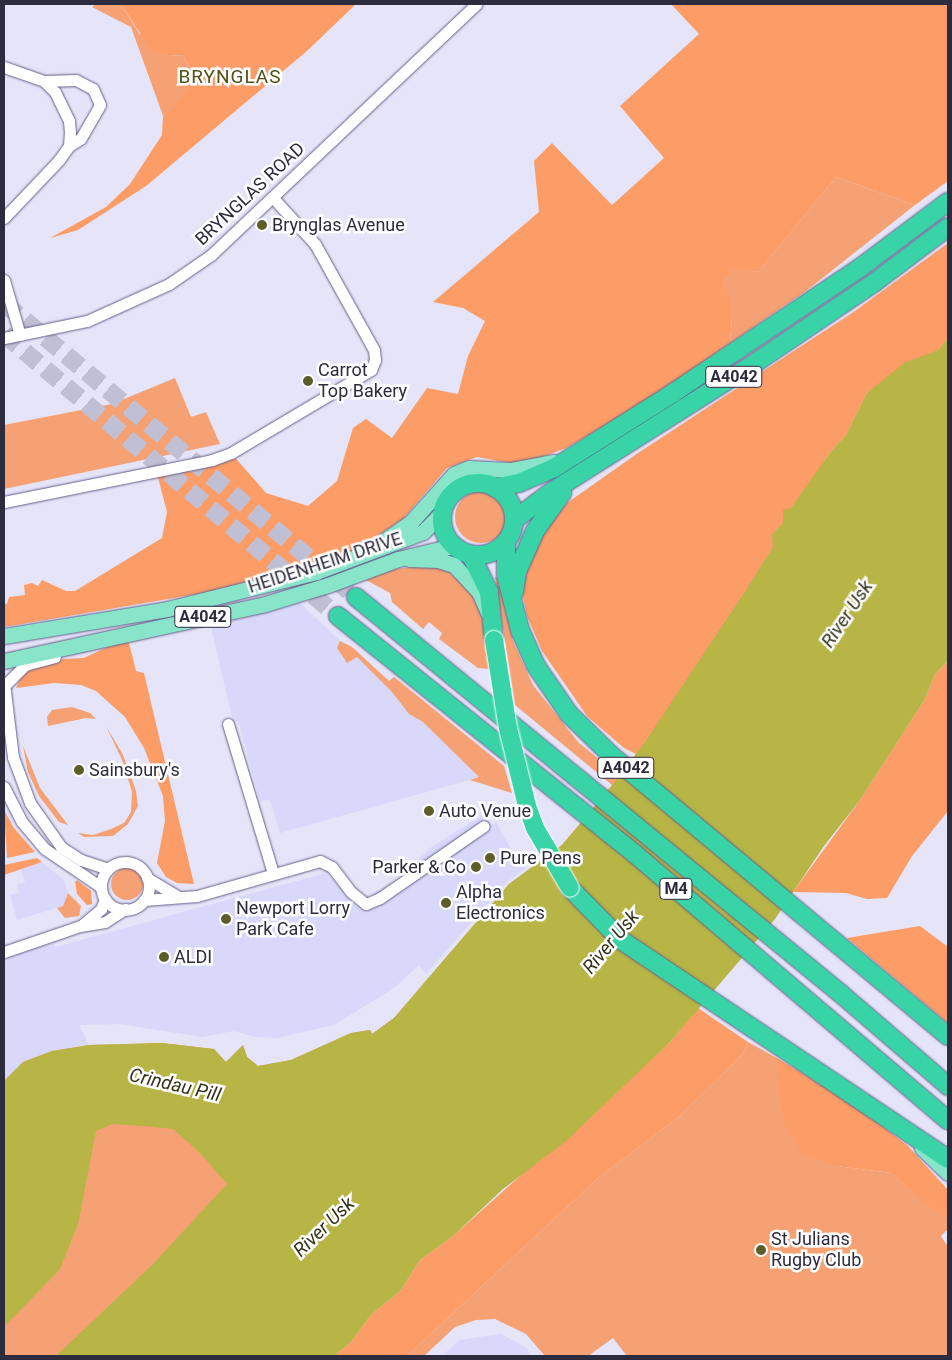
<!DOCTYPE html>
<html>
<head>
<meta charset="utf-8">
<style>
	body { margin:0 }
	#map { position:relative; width:952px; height:1360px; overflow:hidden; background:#e5e4f8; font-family:Roboto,sans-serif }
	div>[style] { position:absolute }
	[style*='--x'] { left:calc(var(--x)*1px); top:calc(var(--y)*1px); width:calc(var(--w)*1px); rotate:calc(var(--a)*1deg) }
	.built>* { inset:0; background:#dad8fa }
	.green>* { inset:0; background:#f6a173 }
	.round { border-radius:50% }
	.forest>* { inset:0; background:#fc9c67 }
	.water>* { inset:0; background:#b6b545 }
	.highway-tunnel>* { height:18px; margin-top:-9px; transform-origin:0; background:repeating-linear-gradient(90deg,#c0bfd3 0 18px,transparent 0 27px) }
	.roads { filter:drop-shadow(0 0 1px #645f8a) drop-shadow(0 0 1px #645f8a) }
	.minor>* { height:11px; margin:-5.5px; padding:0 5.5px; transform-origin:5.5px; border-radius:5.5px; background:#fff }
	.minor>.ring { margin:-5.5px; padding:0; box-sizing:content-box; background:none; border:11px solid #fff; border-radius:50% }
	.major>* { height:15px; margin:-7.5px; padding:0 7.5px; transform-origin:7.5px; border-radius:7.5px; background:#88e5ca }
	.highway>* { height:18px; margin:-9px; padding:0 9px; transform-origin:9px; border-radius:9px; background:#38d4a7 }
	.highway>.ring { margin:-9px; padding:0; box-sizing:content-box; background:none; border:18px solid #38d4a7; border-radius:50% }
	.bridges { filter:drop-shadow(0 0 1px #fff) drop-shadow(0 0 1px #fff) }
	.highway-bridge>* { height:18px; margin:-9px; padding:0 9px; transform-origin:9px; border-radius:9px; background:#38d4a7 }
	.dots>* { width:14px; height:14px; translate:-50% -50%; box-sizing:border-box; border:2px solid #fff; border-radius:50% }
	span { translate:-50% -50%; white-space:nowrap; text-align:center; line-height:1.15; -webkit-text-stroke:5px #fff; paint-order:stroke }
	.shield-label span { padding:1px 4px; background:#fff; border:1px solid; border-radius:4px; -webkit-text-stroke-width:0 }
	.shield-label { font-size:16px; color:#2d2b3e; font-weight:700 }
	.street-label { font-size:18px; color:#2d2b3e }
	.poi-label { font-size:18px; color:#2d2b3e }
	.left { translate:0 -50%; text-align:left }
	.right { translate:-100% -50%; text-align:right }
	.neighbourhood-label { font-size:19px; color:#535216; letter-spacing:1px }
	.water-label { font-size:19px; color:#34341c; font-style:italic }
	.frame { position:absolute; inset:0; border:5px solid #2d2b3e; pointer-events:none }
</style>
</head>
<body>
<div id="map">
	<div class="built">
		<i style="clip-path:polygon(300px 603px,348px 648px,480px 777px,280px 833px,270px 800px,260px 801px,238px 721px,233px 722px,211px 627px)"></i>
		<i style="clip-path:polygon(484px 814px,492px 825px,496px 822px,520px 865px,526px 868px,507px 882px,426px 974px,419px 965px,394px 988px,334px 1025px,277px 1038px,255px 1037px,234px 1031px,202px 1037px,120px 1024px,79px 1025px,89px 1045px,52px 1051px,23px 1062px,4px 1081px,4px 953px,53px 944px,55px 947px,326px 873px,357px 907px,381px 908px,374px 893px,401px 877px,430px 848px)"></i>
		<i style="clip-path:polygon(42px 862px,64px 880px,68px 893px,63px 906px,17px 920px,10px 895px,19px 892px,17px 885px,25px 882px,21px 869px)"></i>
		<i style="clip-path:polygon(501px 1334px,527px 1348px,530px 1356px,442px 1356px,459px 1340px)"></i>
	</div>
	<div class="green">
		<i style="clip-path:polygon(96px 4px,121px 4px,139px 33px,169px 56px,183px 55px,194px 77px,190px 89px,163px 116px,131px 27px,92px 7px)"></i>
		<i style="clip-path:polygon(836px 177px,915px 205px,806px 291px,730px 343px,732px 316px,722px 283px,733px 268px,758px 272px)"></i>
		<i style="clip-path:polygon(948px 338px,891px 454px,139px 1356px,4px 1356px,4px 1081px,23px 1062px,52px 1051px,89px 1045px,162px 1043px,214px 1049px,226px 1062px,243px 1045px,247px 1057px,258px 1066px,291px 1060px,351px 1033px,370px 1030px,372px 1034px,394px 1018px,509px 884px,562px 845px,612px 785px,515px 705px,495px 577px,499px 577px,513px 641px,533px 685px,578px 742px,619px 776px,645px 742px,783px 510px,846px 435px,867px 393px,938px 350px)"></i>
		<i style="clip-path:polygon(175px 378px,191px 417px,206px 412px,220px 444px,4px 489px,4px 425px,112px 404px)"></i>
		<i class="round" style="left:455px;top:491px;width:52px;height:52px"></i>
		<i style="clip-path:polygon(428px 565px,442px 566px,476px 597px,483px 619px,489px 669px,478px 668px,439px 639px,442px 633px,429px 622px,423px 629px,392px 602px,390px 593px,366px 580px,395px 569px)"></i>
		<i style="clip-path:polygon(340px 641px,352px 647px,389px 681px,394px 677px,504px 766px,512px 793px,470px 780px,479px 777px,423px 722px,409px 714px,392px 692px,357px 657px,347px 663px,337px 648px)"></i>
		<i style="clip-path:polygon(72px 707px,90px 713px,96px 719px,86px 718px,48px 726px,47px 717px,52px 710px)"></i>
		<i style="clip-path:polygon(106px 726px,123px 755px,136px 791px,138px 806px,128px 824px,113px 836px,84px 837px,78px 833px,93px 835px,111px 829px,124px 823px,131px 812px,132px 792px,123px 762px)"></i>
		<i style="clip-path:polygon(23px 746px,40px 788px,68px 825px,59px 822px,39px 796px,28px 772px)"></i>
		<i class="round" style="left:111px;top:868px;width:32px;height:32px"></i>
		<i style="clip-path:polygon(68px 893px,81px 906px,79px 916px,65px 918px,57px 908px,63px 906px)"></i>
		<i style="clip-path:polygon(748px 1042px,777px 1058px,777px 1082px,837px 1166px,891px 1173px,942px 1216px,948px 1213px,948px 1229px,941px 1236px,948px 1247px,948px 1356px,627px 1356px,613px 1338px,588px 1356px,545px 1356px,526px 1334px,495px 1319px,476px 1320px,455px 1327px,424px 1356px,407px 1356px,597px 1179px,680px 1116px,742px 1055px)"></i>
	</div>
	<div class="forest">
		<i style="clip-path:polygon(121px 4px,356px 4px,307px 51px,146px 186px,78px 230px,50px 238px,106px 207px,130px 184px,162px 135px,163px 116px,190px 88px,194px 77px,183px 55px,169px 56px,149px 47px)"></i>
		<i style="clip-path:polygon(671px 4px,948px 4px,948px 181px,915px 205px,836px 177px,758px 272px,733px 269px,722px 283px,728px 293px,732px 316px,730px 343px,646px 402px,566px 448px,521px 465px,477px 457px,447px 468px,403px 519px,353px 552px,209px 592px,4px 627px,4px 603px,7px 604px,9px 597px,25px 595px,24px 585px,32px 583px,38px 586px,42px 580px,66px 591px,75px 591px,162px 538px,167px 512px,156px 470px,231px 453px,266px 493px,308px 506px,337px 481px,353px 428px,366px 419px,392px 438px,427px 388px,458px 394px,468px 356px,485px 321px,463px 308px,433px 302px,539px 212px,534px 161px,552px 143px,612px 205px,664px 158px,620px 106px,699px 34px)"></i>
		<i style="clip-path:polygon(948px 243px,948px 338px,938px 350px,867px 393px,846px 435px,832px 450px,772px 535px,773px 547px,645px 742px,636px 754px,624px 748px,587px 716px,542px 651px,527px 616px,522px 591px,528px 559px,549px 521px,567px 503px,635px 455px,855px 311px)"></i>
		<i style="clip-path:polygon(124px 639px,129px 643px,136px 671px,144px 673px,194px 884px,177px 883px,166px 877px,157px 863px,165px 821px,163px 796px,144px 748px,125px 717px,96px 691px,81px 685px,54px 683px,16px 688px,22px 674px,28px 669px,63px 659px,84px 658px)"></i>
		<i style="clip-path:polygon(948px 661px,948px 811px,912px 856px,887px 898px,867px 899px,846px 893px,793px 892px,860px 800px,925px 699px,935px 674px)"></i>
		<i style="clip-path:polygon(4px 810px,14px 828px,35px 852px,7px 858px)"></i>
		<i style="clip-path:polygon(37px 858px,42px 862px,4px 875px,4px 865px)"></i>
		<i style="clip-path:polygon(77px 880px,91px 891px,92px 904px,87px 905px,77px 894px,75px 882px)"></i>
		<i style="clip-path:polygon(920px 926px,948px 947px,948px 1023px,847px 938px)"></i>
		<i style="clip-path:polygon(698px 1008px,748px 1042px,742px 1055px,680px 1116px,597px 1179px,407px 1356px,334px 1356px,350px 1343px,371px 1315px,401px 1290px,420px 1260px,453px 1236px,670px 1042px)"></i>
		<i style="clip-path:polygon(777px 1058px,850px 1102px,908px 1146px,948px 1190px,948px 1213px,942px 1217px,891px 1173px,837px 1166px,803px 1155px,785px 1126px,777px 1082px)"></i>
	</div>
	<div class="water">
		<i style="clip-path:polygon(948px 338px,948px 661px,935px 674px,925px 699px,860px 800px,824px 846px,775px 919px,670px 1042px,566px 1141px,503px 1189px,453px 1236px,420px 1260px,401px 1290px,371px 1315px,350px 1343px,334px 1356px,56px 1356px,154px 1263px,227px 1184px,200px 1153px,173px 1129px,143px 1126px,112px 1124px,96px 1131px,78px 1224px,60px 1269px,4px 1327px,4px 1081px,23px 1062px,52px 1051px,89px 1045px,162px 1043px,214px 1049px,226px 1062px,243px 1045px,247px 1057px,258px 1066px,291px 1060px,351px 1033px,370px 1030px,372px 1034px,394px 1018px,509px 884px,562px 845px,604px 796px,645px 742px,744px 593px,773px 547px,772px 535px,783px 523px,783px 510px,791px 508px,832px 450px,846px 435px,867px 393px,904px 363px,938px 350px)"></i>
	</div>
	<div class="highway-tunnel">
		<i style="--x:4;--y:303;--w:459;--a:39.9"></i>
		<i style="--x:4;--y:334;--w:437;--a:40.2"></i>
	</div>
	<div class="roads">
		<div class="minor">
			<i style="--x:4;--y:67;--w:42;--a:19.3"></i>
			<i style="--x:44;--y:81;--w:16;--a:45"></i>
			<i style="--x:55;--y:92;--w:32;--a:64"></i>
			<i style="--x:69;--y:121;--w:11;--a:85"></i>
			<i style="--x:70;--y:132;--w:14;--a:94"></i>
			<i style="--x:69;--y:146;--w:17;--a:126"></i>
			<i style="--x:59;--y:160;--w:80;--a:133.5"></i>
			<i style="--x:44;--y:81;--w:32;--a:-2"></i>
			<i style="--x:76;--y:80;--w:19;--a:28"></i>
			<i style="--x:93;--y:89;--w:17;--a:66"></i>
			<i style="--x:100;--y:105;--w:39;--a:120"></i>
			<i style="--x:80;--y:139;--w:13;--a:148"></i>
			<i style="--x:4;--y:280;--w:57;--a:73.8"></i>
			<i style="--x:4;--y:338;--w:85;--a:-11.6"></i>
			<i style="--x:87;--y:321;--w:90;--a:-24.3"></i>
			<i style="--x:169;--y:284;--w:51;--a:-34.6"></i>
			<i style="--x:211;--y:255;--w:365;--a:-43.4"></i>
			<i style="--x:4;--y:502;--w:212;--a:-11.4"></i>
			<i style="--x:212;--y:460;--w:20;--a:-20"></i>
			<i style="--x:231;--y:453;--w:163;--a:-30.7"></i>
			<i style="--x:371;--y:370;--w:11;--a:-68"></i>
			<i style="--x:375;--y:360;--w:10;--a:-96"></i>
			<i style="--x:374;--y:350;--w:121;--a:-119.1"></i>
			<i style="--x:315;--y:244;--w:61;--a:-132.3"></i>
			<i style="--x:4;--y:683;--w:75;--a:83.1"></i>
			<i style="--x:13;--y:757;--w:49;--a:69.7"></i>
			<i style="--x:30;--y:803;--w:54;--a:54.8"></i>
			<i style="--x:61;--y:847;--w:24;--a:33"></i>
			<i style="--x:81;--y:860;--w:28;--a:18"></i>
			<i style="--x:4;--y:686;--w:30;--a:-45"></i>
			<i style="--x:25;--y:665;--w:31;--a:-15"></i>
			<i style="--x:228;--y:724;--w:156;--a:73.2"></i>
			<i style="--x:4;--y:787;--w:39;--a:63"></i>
			<i style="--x:22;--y:822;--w:35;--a:50"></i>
			<i style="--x:45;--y:849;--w:68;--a:34.2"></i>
			<i class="ring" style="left:101px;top:862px;width:37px;height:37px"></i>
			<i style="--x:147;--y:878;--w:35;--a:31"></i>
			<i style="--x:144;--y:900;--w:53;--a:-4.3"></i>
			<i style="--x:197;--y:896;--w:128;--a:-15.9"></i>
			<i style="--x:320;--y:861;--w:13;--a:27"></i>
			<i style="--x:332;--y:867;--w:31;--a:53"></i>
			<i style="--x:351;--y:892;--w:19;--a:39"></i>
			<i style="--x:366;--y:904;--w:15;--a:-23"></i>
			<i style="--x:380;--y:898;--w:126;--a:-34.7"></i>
			<i style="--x:82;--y:925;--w:25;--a:-40"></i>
			<i style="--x:101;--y:909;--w:11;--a:-68"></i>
			<i style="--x:4;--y:952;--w:80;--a:-18.9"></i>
			<i style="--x:80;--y:926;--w:25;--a:-9"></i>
			<i style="--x:105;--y:922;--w:24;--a:-33"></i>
		</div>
		<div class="major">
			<i style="--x:381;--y:543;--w:37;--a:-35"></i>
			<i style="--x:411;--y:522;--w:64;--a:-48.1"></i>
			<i style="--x:454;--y:474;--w:16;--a:-22"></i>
			<i style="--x:469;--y:468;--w:41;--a:2.8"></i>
			<i style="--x:510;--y:470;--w:44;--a:-10.5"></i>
			<i style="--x:409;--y:559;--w:29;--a:2"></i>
			<i style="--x:438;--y:560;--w:17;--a:17"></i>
			<i style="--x:454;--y:565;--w:37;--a:47"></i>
			<i style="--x:479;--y:592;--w:22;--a:66"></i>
			<i style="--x:4;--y:636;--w:165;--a:-9.4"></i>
			<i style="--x:167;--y:609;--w:154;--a:-13.9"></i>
			<i style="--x:316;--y:572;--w:114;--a:-20.5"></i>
			<i style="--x:423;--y:532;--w:28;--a:-46"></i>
			<i style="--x:4;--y:661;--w:267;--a:-12.3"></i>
			<i style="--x:265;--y:604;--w:66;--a:-16.8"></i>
			<i style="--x:328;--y:585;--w:75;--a:-20.4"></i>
			<i style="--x:398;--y:559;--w:57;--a:-13.3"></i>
			<i style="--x:922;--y:1148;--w:36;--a:44"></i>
		</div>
		<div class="highway">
			<i class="ring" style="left:442px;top:483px;width:54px;height:54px"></i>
			<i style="--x:495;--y:488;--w:25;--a:-12"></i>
			<i style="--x:519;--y:483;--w:38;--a:-23"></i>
			<i style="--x:554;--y:468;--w:141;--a:-32.2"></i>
			<i style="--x:673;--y:393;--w:226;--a:-33.8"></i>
			<i style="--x:861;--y:267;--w:109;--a:-36.8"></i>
			<i style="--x:514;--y:520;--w:46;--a:-37.1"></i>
			<i style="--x:551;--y:492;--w:245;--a:-32.3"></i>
			<i style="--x:758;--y:361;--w:141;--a:-34"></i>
			<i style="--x:875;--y:282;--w:91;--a:-37"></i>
			<i style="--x:506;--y:542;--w:33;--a:90"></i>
			<i style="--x:506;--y:575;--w:57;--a:75.7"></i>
			<i style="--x:520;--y:630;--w:39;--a:66"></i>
			<i style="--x:536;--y:666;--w:58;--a:55.5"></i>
			<i style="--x:569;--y:714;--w:62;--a:44.3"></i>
			<i style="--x:613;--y:757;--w:436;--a:39.8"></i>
			<i style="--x:471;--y:555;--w:41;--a:64.1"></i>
			<i style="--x:489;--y:592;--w:48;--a:84.1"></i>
			<i style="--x:514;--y:592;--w:20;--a:-81"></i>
			<i style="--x:517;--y:572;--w:45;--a:-66.3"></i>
			<i style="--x:535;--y:531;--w:47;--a:-54.6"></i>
			<i style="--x:356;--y:597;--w:625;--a:39.29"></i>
			<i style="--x:840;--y:993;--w:143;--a:40.7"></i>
			<i style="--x:338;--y:616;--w:381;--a:38.7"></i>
			<i style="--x:635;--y:854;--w:411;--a:40.4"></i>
			<i style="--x:570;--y:888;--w:73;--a:45.6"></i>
			<i style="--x:621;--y:940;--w:394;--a:33.8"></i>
		</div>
	</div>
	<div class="bridges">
		<div class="highway-bridge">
			<i style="--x:494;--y:640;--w:89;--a:81"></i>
			<i style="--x:508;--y:728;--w:80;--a:76.3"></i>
			<i style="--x:527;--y:806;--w:23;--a:70"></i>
			<i style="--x:535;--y:828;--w:69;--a:59.7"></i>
		</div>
	</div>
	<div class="dots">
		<i style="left:262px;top:225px;background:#5d5d2a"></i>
		<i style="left:308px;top:381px;background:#5d5d2a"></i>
		<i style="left:79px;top:770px;background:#5d5d2a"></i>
		<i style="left:429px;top:811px;background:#5d5d2a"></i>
		<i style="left:490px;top:858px;background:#5d5d2a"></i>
		<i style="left:476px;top:867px;background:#5d5d2a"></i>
		<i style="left:446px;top:903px;background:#5d5d2a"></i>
		<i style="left:226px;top:919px;background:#5d5d2a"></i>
		<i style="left:164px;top:957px;background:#5d5d2a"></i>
		<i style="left:761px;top:1250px;background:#5d5d2a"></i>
	</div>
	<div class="shield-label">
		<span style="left:734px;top:377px">A4042</span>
		<span style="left:203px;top:617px">A4042</span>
		<span style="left:626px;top:768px">A4042</span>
		<span style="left:676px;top:889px">M4</span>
	</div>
	<div class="street-label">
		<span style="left:250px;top:194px;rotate:-43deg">BRYNGLAS ROAD</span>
		<span style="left:325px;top:563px;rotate:-18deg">HEIDENHEIM DRIVE</span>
	</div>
	<div class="poi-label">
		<span class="left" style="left:272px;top:225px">Brynglas Avenue</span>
		<span class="left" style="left:318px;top:381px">Carrot<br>Top Bakery</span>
		<span class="left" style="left:89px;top:770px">Sainsbury's</span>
		<span class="left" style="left:439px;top:811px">Auto Venue</span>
		<span class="left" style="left:500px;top:858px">Pure Pens</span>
		<span class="right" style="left:466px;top:867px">Parker &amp; Co</span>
		<span class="left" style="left:456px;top:903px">Alpha<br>Electronics</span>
		<span class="left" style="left:236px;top:919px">Newport Lorry<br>Park Cafe</span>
		<span class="left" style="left:174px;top:957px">ALDI</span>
		<span class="left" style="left:771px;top:1250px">St Julians<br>Rugby Club</span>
	</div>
	<div class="neighbourhood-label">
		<span style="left:230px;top:77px">BRYNGLAS</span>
	</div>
	<div class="water-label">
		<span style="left:847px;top:614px;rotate:-56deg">River Usk</span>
		<span style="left:611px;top:942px;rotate:-50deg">River Usk</span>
		<span style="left:175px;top:1085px;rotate:13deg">Crindau Pill</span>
		<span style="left:324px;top:1227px;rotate:-44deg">River Usk</span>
	</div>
	<div class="frame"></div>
</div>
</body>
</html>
